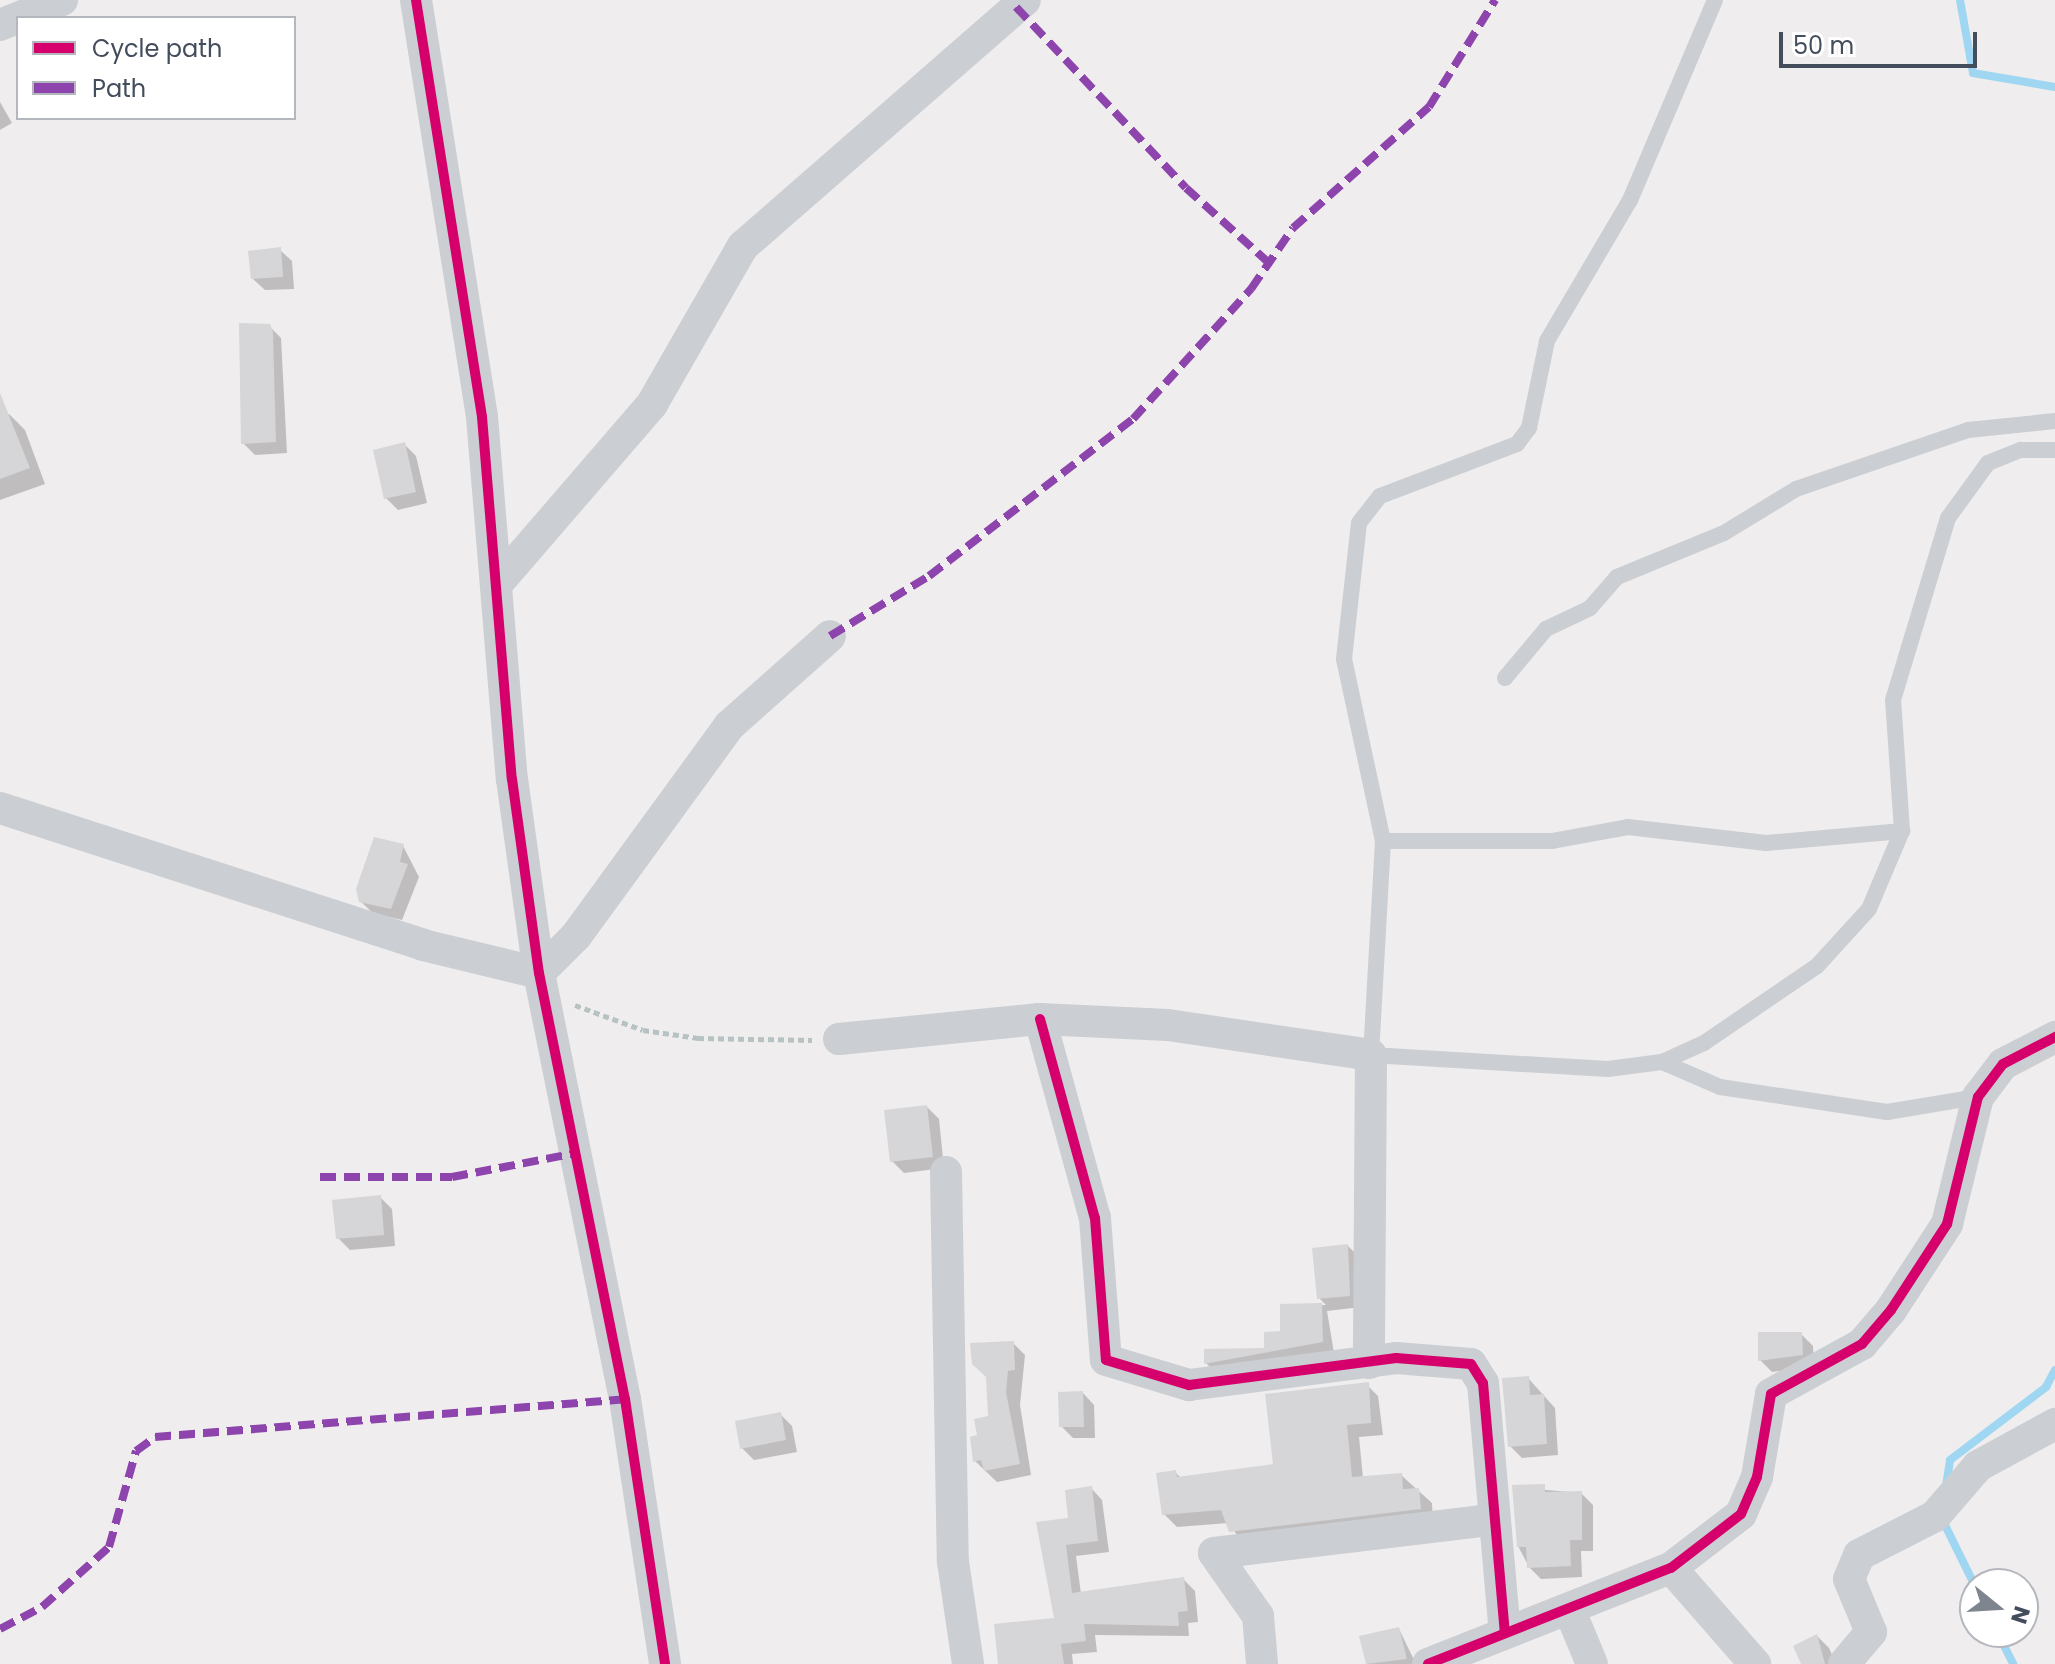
<!DOCTYPE html>
<html>
<head>
<meta charset="utf-8">
<style>
	body { margin:0 }
	#map { position:relative; width:2055px; height:1664px; overflow:hidden; background:#efeded; font-family:Poppins,sans-serif }
	div>[style] { position:absolute }
	[style*='--x'] { left:calc(var(--x)*1px); top:calc(var(--y)*1px); width:calc(var(--w)*1px); rotate:calc(var(--a)*1deg) }
	.shadow>* { inset:0; background:#0003 }
	.stream>* { height:8px; margin:-4px; padding:0 4px; transform-origin:4px; border-radius:4px; background:#9fd6f2 }
	.building>* { inset:0; background:#d6d5d7 }
	.path>* { height:5px; margin-top:-2.5px; transform-origin:0; background:repeating-linear-gradient(90deg,#b6c3c2 0 6px,transparent 0 10px) }
	.service>* { height:16px; margin:-8px; padding:0 8px; transform-origin:8px; border-radius:8px; background:#cbced2 }
	.minor>* { height:32px; margin:-16px; padding:0 16px; transform-origin:16px; border-radius:16px; background:#cbced2 }
	.quiet>* { height:8px; margin-top:-4px; transform-origin:0; background:repeating-linear-gradient(90deg,#8e44ad 0 16px,transparent 0 24px) }
	.cycleway>* { height:10px; margin:-5px; padding:0 5px; transform-origin:5px; border-radius:5px; background:#d6006c }
	span { translate:-50% -50%; white-space:nowrap; text-align:center; line-height:1.15; -webkit-text-stroke:7px #fff; paint-order:stroke }
	.legend { position:absolute; left:16px; top:16px; width:280px; height:104px; box-sizing:border-box; background:#fff; border:2px solid #b4b8be; margin:0; padding:10px 14px; list-style:none; font-size:24px; color:#434d5c }
	.legend li { display:flex; align-items:center; gap:16px; height:40px }
	.legend b { width:40px; border:2px solid #b4b8be }
	.north { position:absolute; left:1959px; top:1568px; width:80px; height:80px; box-sizing:border-box; background:#fff; border:2px solid #b4b8be; border-radius:50%; rotate:108deg; font-size:22px; font-weight:700; line-height:32px; text-align:center; color:#434d5c }
	.north::after { content:''; display:block; margin:auto; width:28px; height:36px; background:#7f858f; clip-path:polygon(50% 0,100% 100%,50% 72%,0 100%) }
	.scale { position:absolute; left:1779px; top:32px; width:198px; height:36px; box-sizing:border-box; border:4px solid #434d5c; border-top:0; padding-left:10px; font-size:24px; line-height:28px; white-space:nowrap; color:#434d5c; -webkit-text-stroke:6px #fff; paint-order:stroke }
</style>
</head>
<body>
<div id="map">
	<div class="shadow">
		<i style="clip-path:polygon(0 102px,12px 123px,0 130px)"></i>
		<i style="clip-path:polygon(280px 250px,292px 261px,294px 289px,265px 290px,253px 279px)"></i>
		<i style="clip-path:polygon(269px 326px,281px 338px,287px 453px,255px 455px,243px 443px)"></i>
		<i style="clip-path:polygon(9px 414px,25px 430px,45px 484px,0 500px,0 417px)"></i>
		<i style="clip-path:polygon(404px 444px,416px 456px,427px 503px,398px 510px,386px 498px)"></i>
		<i style="clip-path:polygon(403px 846px,419px 877px,402px 920px,373px 913px,360px 901px)"></i>
		<i style="clip-path:polygon(927px 1107px,939px 1119px,944px 1168px,904px 1173px,892px 1161px)"></i>
		<i style="clip-path:polygon(380px 1197px,392px 1209px,395px 1246px,350px 1250px,338px 1238px)"></i>
		<i style="clip-path:polygon(1348px 1246px,1360px 1258px,1361px 1307px,1327px 1311px,1334px 1353px,1218px 1375px,1206px 1363px,1266px 1350px,1282px 1333px,1282px 1306px,1326px 1305px,1319px 1298px)"></i>
		<i style="clip-path:polygon(1801px 1334px,1813px 1346px,1814px 1366px,1772px 1372px,1760px 1360px)"></i>
		<i style="clip-path:polygon(1013px 1343px,1025px 1355px,1020px 1405px,1031px 1475px,997px 1482px,975px 1461px)"></i>
		<i style="clip-path:polygon(1528px 1378px,1555px 1408px,1558px 1455px,1522px 1458px,1510px 1446px)"></i>
		<i style="clip-path:polygon(1365px 1383px,1378px 1396px,1383px 1435px,1359px 1437px,1363px 1478px,1401px 1475px,1432px 1503px,1433px 1522px,1244px 1544px,1228px 1523px,1177px 1527px,1164px 1514px,1176px 1473px,1182px 1479px,1275px 1466px)"></i>
		<i style="clip-path:polygon(1083px 1393px,1094px 1405px,1095px 1438px,1073px 1438px,1061px 1426px)"></i>
		<i style="clip-path:polygon(780px 1414px,792px 1426px,797px 1452px,754px 1460px,742px 1448px)"></i>
		<i style="clip-path:polygon(1514px 1487px,1581px 1493px,1593px 1505px,1593px 1551px,1581px 1551px,1582px 1577px,1541px 1579px,1529px 1567px,1518px 1546px)"></i>
		<i style="clip-path:polygon(1091px 1488px,1102px 1500px,1109px 1552px,1076px 1556px,1081px 1594px,1184px 1580px,1195px 1591px,1198px 1622px,1188px 1623px,1189px 1636px,1095px 1635px,1097px 1652px,1072px 1654px,1073px 1664px,1000px 1664px,1057px 1619px,1038px 1524px,1071px 1520px)"></i>
		<i style="clip-path:polygon(1399px 1629px,1416px 1664px,1368px 1664px,1362px 1638px)"></i>
		<i style="clip-path:polygon(1817px 1636px,1829px 1648px,1836px 1664px,1803px 1664px)"></i>
	</div>
	<div class="stream">
		<i style="--x:1960;--y:0;--w:74;--a:79.9"></i>
		<i style="--x:1973;--y:73;--w:83;--a:9.7"></i>
		<i style="--x:1946;--y:1486;--w:26;--a:-81"></i>
		<i style="--x:1950;--y:1460;--w:121;--a:-37.2"></i>
		<i style="--x:2046;--y:1387;--w:19;--a:-62"></i>
		<i style="--x:1942;--y:1519;--w:75;--a:63.8"></i>
		<i style="--x:1997;--y:1632;--w:36;--a:63"></i>
	</div>
	<div class="building">
		<i style="clip-path:polygon(281px 247px,283px 277px,251px 279px,248px 251px)"></i>
		<i style="clip-path:polygon(239px 323px,270px 324px,273px 332px,276px 442px,241px 444px)"></i>
		<i style="clip-path:polygon(0 393px,30px 468px,0 479px)"></i>
		<i style="clip-path:polygon(405px 442px,416px 492px,384px 499px,373px 450px)"></i>
		<i style="clip-path:polygon(374px 837px,404px 844px,400px 862px,408px 864px,391px 909px,359px 902px,356px 889px)"></i>
		<i style="clip-path:polygon(927px 1105px,933px 1157px,890px 1162px,884px 1110px)"></i>
		<i style="clip-path:polygon(381px 1195px,384px 1235px,336px 1239px,332px 1200px)"></i>
		<i style="clip-path:polygon(1348px 1244px,1350px 1296px,1317px 1299px,1312px 1248px)"></i>
		<i style="clip-path:polygon(1322px 1303px,1323px 1342px,1204px 1364px,1204px 1349px,1264px 1348px,1264px 1332px,1280px 1331px,1280px 1304px)"></i>
		<i style="clip-path:polygon(1758px 1332px,1802px 1332px,1803px 1355px,1758px 1361px)"></i>
		<i style="clip-path:polygon(1014px 1341px,1015px 1370px,1008px 1371px,1006px 1392px,1020px 1464px,984px 1471px,981px 1460px,973px 1462px,970px 1437px,977px 1435px,974px 1419px,988px 1416px,986px 1377px,972px 1364px,970px 1343px)"></i>
		<i style="clip-path:polygon(1529px 1376px,1530px 1395px,1544px 1394px,1547px 1444px,1508px 1447px,1502px 1378px)"></i>
		<i style="clip-path:polygon(1369px 1382px,1371px 1423px,1347px 1425px,1352px 1477px,1402px 1473px,1403px 1489px,1419px 1488px,1421px 1509px,1229px 1532px,1221px 1510px,1162px 1515px,1156px 1473px,1176px 1470px,1177px 1477px,1273px 1464px,1265px 1394px)"></i>
		<i style="clip-path:polygon(1083px 1391px,1084px 1427px,1059px 1427px,1058px 1392px)"></i>
		<i style="clip-path:polygon(781px 1412px,786px 1440px,740px 1449px,735px 1421px)"></i>
		<i style="clip-path:polygon(1545px 1484px,1545px 1492px,1582px 1491px,1582px 1540px,1570px 1540px,1571px 1566px,1527px 1568px,1526px 1547px,1517px 1547px,1512px 1485px)"></i>
		<i style="clip-path:polygon(1092px 1486px,1098px 1541px,1066px 1545px,1072px 1593px,1184px 1577px,1188px 1611px,1178px 1612px,1179px 1626px,1084px 1624px,1086px 1641px,1061px 1644px,1064px 1664px,998px 1664px,994px 1624px,1054px 1618px,1036px 1522px,1068px 1518px,1065px 1490px)"></i>
		<i style="clip-path:polygon(1399px 1627px,1407px 1659px,1366px 1664px,1359px 1636px)"></i>
		<i style="clip-path:polygon(1817px 1634px,1825px 1664px,1801px 1664px,1793px 1646px)"></i>
	</div>
	<div class="path">
		<i style="--x:575;--y:1005;--w:72;--a:20.2"></i>
		<i style="--x:643;--y:1030;--w:56;--a:8.3"></i>
		<i style="--x:698;--y:1038;--w:114;--a:1"></i>
	</div>
	<div class="service">
		<i style="--x:1715;--y:0;--w:217;--a:113"></i>
		<i style="--x:1630;--y:200;--w:164;--a:120.5"></i>
		<i style="--x:1547;--y:341;--w:89;--a:101.7"></i>
		<i style="--x:1529;--y:428;--w:20;--a:127"></i>
		<i style="--x:1517;--y:444;--w:147;--a:159.2"></i>
		<i style="--x:1380;--y:496;--w:34;--a:128"></i>
		<i style="--x:1359;--y:523;--w:137;--a:96.3"></i>
		<i style="--x:1344;--y:659;--w:186;--a:77.9"></i>
		<i style="--x:1383;--y:841;--w:214;--a:93.2"></i>
		<i style="--x:1371;--y:1055;--w:237;--a:3.4"></i>
		<i style="--x:1608;--y:1069;--w:54;--a:-7.4"></i>
		<i style="--x:1662;--y:1062;--w:46;--a:-24.3"></i>
		<i style="--x:1704;--y:1043;--w:137;--a:-34.3"></i>
		<i style="--x:1817;--y:966;--w:77;--a:-47.6"></i>
		<i style="--x:1869;--y:909;--w:85;--a:-67.1"></i>
		<i style="--x:1902;--y:831;--w:131;--a:-93.9"></i>
		<i style="--x:1893;--y:700;--w:190;--a:-73.2"></i>
		<i style="--x:1948;--y:518;--w:68;--a:-54"></i>
		<i style="--x:1988;--y:463;--w:35;--a:-22"></i>
		<i style="--x:2021;--y:450;--w:34;--a:0"></i>
		<i style="--x:1505;--y:678;--w:64;--a:-50.1"></i>
		<i style="--x:1546;--y:629;--w:49;--a:-25.5"></i>
		<i style="--x:1590;--y:608;--w:41;--a:-48.9"></i>
		<i style="--x:1617;--y:577;--w:116;--a:-22.4"></i>
		<i style="--x:1724;--y:533;--w:84;--a:-31.4"></i>
		<i style="--x:1796;--y:489;--w:182;--a:-18.9"></i>
		<i style="--x:1968;--y:430;--w:87;--a:-5.9"></i>
		<i style="--x:1383;--y:841;--w:169;--a:0"></i>
		<i style="--x:1552;--y:841;--w:77;--a:-10.4"></i>
		<i style="--x:1628;--y:827;--w:139;--a:6.6"></i>
		<i style="--x:1766;--y:843;--w:137;--a:-5"></i>
		<i style="--x:1662;--y:1062;--w:63;--a:23.3"></i>
		<i style="--x:1720;--y:1087;--w:169;--a:8.5"></i>
		<i style="--x:1887;--y:1112;--w:92;--a:-9.4"></i>
	</div>
	<div class="minor">
		<i style="--x:416;--y:0;--w:422;--a:81"></i>
		<i style="--x:482;--y:417;--w:363;--a:85.3"></i>
		<i style="--x:512;--y:779;--w:196;--a:82.1"></i>
		<i style="--x:539;--y:973;--w:435;--a:78.6"></i>
		<i style="--x:625;--y:1399;--w:268;--a:81.4"></i>
		<i style="--x:0;--y:25;--w:67;--a:-22"></i>
		<i style="--x:496;--y:585;--w:239;--a:-49.2"></i>
		<i style="--x:652;--y:404;--w:182;--a:-60.1"></i>
		<i style="--x:743;--y:246;--w:374;--a:-41.1"></i>
		<i style="--x:0;--y:808;--w:445;--a:17.9"></i>
		<i style="--x:423;--y:945;--w:119;--a:13.6"></i>
		<i style="--x:539;--y:973;--w:52;--a:-45"></i>
		<i style="--x:576;--y:936;--w:260;--a:-53.9"></i>
		<i style="--x:729;--y:726;--w:135;--a:-41.7"></i>
		<i style="--x:1040;--y:1019;--w:206;--a:74.6"></i>
		<i style="--x:1095;--y:1218;--w:142;--a:85.6"></i>
		<i style="--x:1106;--y:1360;--w:87;--a:16.8"></i>
		<i style="--x:1189;--y:1385;--w:209;--a:-7.4"></i>
		<i style="--x:1396;--y:1358;--w:75;--a:4.6"></i>
		<i style="--x:1471;--y:1364;--w:22;--a:58"></i>
		<i style="--x:1483;--y:1383;--w:251;--a:85"></i>
		<i style="--x:839;--y:1039;--w:202;--a:-5.7"></i>
		<i style="--x:1040;--y:1019;--w:128;--a:2.7"></i>
		<i style="--x:1168;--y:1025;--w:205;--a:8.4"></i>
		<i style="--x:1371;--y:1055;--w:308;--a:90.4"></i>
		<i style="--x:946;--y:1172;--w:390;--a:89"></i>
		<i style="--x:953;--y:1562;--w:103;--a:81.6"></i>
		<i style="--x:1214;--y:1553;--w:279;--a:-6.8"></i>
		<i style="--x:1214;--y:1553;--w:77;--a:55.1"></i>
		<i style="--x:1258;--y:1616;--w:48;--a:85.2"></i>
		<i style="--x:1671;--y:1568;--w:128;--a:48.8"></i>
		<i style="--x:1570;--y:1611;--w:57;--a:67.5"></i>
		<i style="--x:1428;--y:1664;--w:261;--a:-21.6"></i>
		<i style="--x:1671;--y:1568;--w:88;--a:-37.6"></i>
		<i style="--x:1741;--y:1514;--w:40;--a:-66.6"></i>
		<i style="--x:1757;--y:1477;--w:84;--a:-80.4"></i>
		<i style="--x:1771;--y:1394;--w:104;--a:-28.8"></i>
		<i style="--x:1862;--y:1344;--w:45;--a:-49.5"></i>
		<i style="--x:1891;--y:1310;--w:103;--a:-56.9"></i>
		<i style="--x:1947;--y:1224;--w:131;--a:-76.3"></i>
		<i style="--x:1978;--y:1097;--w:41;--a:-52.9"></i>
		<i style="--x:2003;--y:1064;--w:59;--a:-27.4"></i>
		<i style="--x:1844;--y:1664;--w:42;--a:-49.8"></i>
		<i style="--x:1871;--y:1632;--w:57;--a:-112.5"></i>
		<i style="--x:1849;--y:1579;--w:26;--a:-67"></i>
		<i style="--x:1859;--y:1555;--w:85;--a:-27.2"></i>
		<i style="--x:1935;--y:1516;--w:66;--a:-49.3"></i>
		<i style="--x:1978;--y:1466;--w:88;--a:-28.6"></i>
	</div>
	<div class="quiet">
		<i style="--x:1016;--y:7;--w:248;--a:46.8"></i>
		<i style="--x:1186;--y:188;--w:113;--a:42.1"></i>
		<i style="--x:830;--y:636;--w:116;--a:-31.2"></i>
		<i style="--x:929;--y:576;--w:257;--a:-37.6"></i>
		<i style="--x:1133;--y:419;--w:176;--a:-47.8"></i>
		<i style="--x:1251;--y:289;--w:74;--a:-55.5"></i>
		<i style="--x:1293;--y:228;--w:182;--a:-41.7"></i>
		<i style="--x:1429;--y:107;--w:126;--a:-58.3"></i>
		<i style="--x:320;--y:1177;--w:132;--a:0"></i>
		<i style="--x:452;--y:1177;--w:122;--a:-10.9"></i>
		<i style="--x:0;--y:1629;--w:47;--a:-27.6"></i>
		<i style="--x:42;--y:1607;--w:90;--a:-41.8"></i>
		<i style="--x:109;--y:1547;--w:100;--a:-74.3"></i>
		<i style="--x:136;--y:1451;--w:24;--a:-36"></i>
		<i style="--x:155;--y:1437;--w:472;--a:-4.6"></i>
	</div>
	<div class="cycleway">
		<i style="--x:416;--y:0;--w:422;--a:81"></i>
		<i style="--x:482;--y:417;--w:363;--a:85.3"></i>
		<i style="--x:512;--y:779;--w:196;--a:82.1"></i>
		<i style="--x:539;--y:973;--w:435;--a:78.6"></i>
		<i style="--x:625;--y:1399;--w:268;--a:81.4"></i>
		<i style="--x:1040;--y:1019;--w:206;--a:74.6"></i>
		<i style="--x:1095;--y:1218;--w:142;--a:85.6"></i>
		<i style="--x:1106;--y:1360;--w:87;--a:16.8"></i>
		<i style="--x:1189;--y:1385;--w:209;--a:-7.4"></i>
		<i style="--x:1396;--y:1358;--w:75;--a:4.6"></i>
		<i style="--x:1471;--y:1364;--w:22;--a:58"></i>
		<i style="--x:1483;--y:1383;--w:251;--a:85"></i>
		<i style="--x:1428;--y:1664;--w:261;--a:-21.6"></i>
		<i style="--x:1671;--y:1568;--w:88;--a:-37.6"></i>
		<i style="--x:1741;--y:1514;--w:40;--a:-66.6"></i>
		<i style="--x:1757;--y:1477;--w:84;--a:-80.4"></i>
		<i style="--x:1771;--y:1394;--w:104;--a:-28.8"></i>
		<i style="--x:1862;--y:1344;--w:45;--a:-49.5"></i>
		<i style="--x:1891;--y:1310;--w:103;--a:-56.9"></i>
		<i style="--x:1947;--y:1224;--w:131;--a:-76.3"></i>
		<i style="--x:1978;--y:1097;--w:41;--a:-52.9"></i>
		<i style="--x:2003;--y:1064;--w:59;--a:-27.4"></i>
	</div>
	<ul class="legend">
	<li><b style="height:10px;background:#d6006c"></b>Cycle path</li>
	<li><b style="height:10px;background:#8e44ad"></b>Path</li>
	</ul>
	<div class="north">N</div>
	<div class="scale">50 m</div>
</div>
</body>
</html>
